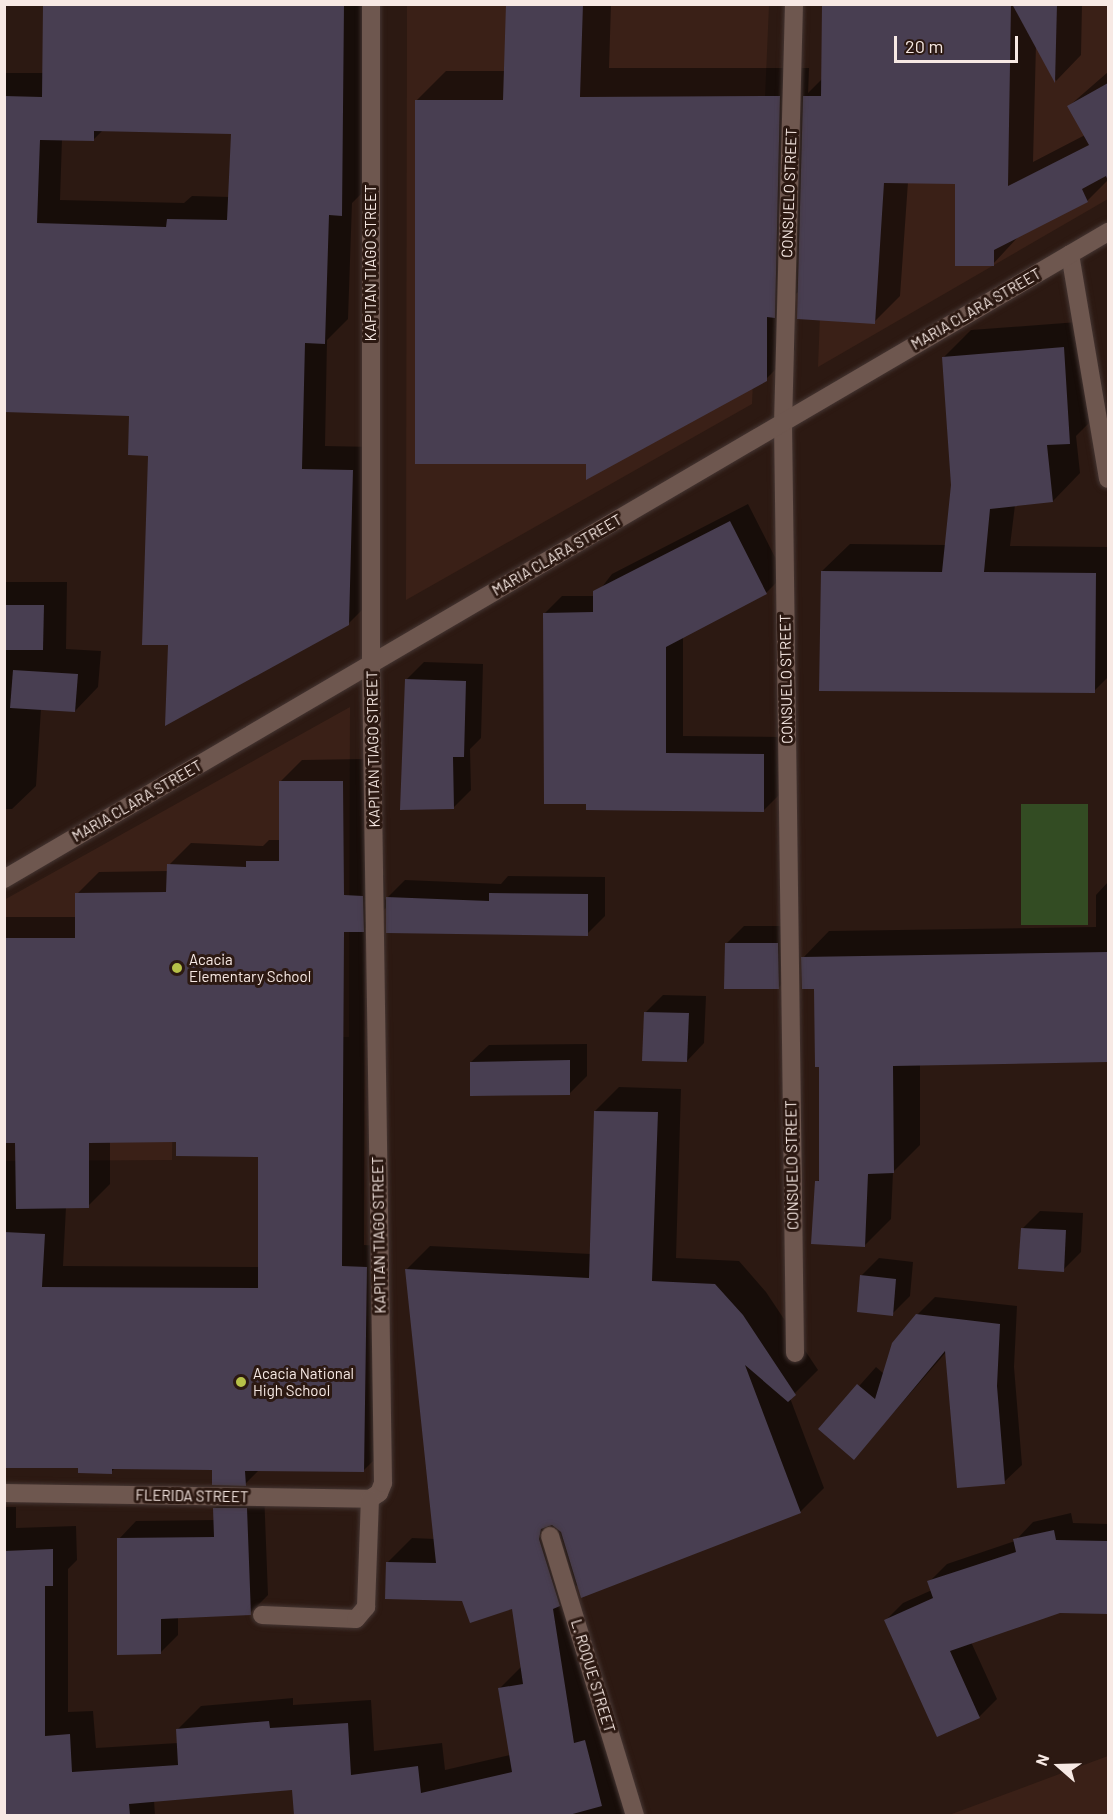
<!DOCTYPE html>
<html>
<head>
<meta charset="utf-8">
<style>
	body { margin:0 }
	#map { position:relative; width:1113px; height:1820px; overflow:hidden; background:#2c1912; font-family:Barlow,sans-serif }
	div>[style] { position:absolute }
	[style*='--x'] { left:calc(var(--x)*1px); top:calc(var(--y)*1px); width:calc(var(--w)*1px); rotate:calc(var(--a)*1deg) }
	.built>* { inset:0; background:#3a2017 }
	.green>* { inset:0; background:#334c23 }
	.shadow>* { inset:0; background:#0007 }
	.building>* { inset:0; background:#483e51 }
	.roads { filter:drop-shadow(0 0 2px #453633) drop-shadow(0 0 2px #453633) }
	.street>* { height:18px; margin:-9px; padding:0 9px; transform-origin:9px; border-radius:9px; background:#6e574f }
	.dots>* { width:16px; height:16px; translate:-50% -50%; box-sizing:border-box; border:3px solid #2c1912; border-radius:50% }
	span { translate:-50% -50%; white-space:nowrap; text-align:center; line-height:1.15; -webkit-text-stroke:6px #2c1912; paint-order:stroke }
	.street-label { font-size:15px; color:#f7e9e4 }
	.poi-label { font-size:15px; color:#f7e9e4 }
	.left { translate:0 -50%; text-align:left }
	.frame { position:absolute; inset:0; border:6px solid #f7e9e4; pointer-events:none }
	.north { position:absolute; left:1029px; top:1736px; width:60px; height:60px; -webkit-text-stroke:4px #2c1912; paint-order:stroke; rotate:290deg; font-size:16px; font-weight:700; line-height:24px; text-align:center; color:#f7e9e4 }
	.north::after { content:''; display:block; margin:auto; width:21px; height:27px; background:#f7e9e4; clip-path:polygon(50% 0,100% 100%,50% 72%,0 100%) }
	.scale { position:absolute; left:894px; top:36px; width:124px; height:27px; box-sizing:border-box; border:3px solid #f7e9e4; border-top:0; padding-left:8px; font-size:18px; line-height:21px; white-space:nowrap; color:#f7e9e4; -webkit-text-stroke:4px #2c1912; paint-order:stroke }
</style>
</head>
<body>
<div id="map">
	<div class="built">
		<i style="clip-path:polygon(407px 5px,769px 5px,752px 404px,406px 600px)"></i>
		<i style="clip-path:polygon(832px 5px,1108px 5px,1108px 199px,818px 367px)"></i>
		<i style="clip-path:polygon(350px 707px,349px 1037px,174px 1038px,172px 1160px,5px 1161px,4px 900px)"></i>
		<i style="clip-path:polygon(1108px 1756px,1108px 1815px,949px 1815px)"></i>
	</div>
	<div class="green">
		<i style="clip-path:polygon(1021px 804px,1088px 804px,1088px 925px,1021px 925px)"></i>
	</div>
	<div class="shadow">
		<i style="clip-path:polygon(evenodd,44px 4px,367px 4px,365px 190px,352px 203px,348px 319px,327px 340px,325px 446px,376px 447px,372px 600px,348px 624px,169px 644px,150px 455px,130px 414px,4px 410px,4px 73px,44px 73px,44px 4px,104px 129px,232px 132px,230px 197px,192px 196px,184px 203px,60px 200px,62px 139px,93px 140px,104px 129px)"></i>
		<i style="clip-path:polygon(508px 4px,611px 4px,609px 68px,809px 68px,808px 93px,823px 78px,824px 4px,1082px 4px,1081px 55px,1056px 81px,1036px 44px,1033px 162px,1085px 135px,1069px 106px,1108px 72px,1108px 180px,1087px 201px,1019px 236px,993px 264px,957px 182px,908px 182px,900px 296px,874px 322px,799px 291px,795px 295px,795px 350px,766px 379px,587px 462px,417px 100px,446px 71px,505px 71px)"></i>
		<i style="clip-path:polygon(1091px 321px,1097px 415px,1076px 436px,1080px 473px,1053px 501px,1015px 505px,1010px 546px,1108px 547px,1108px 677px,1094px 691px,822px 571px,850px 544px,947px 545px,953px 485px,944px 357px,971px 330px)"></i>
		<i style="clip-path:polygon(748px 504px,784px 575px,767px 592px,683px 636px,683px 736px,781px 737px,781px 793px,763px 811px,588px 809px,545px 613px,562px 596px,595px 596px,612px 574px)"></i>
		<i style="clip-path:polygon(4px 582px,67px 582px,66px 649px,101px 651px,98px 687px,75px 711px,41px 709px,36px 786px,12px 809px,4px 809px)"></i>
		<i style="clip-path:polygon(424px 662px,483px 664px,481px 738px,470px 749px,471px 790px,454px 807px,406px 680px)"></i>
		<i style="clip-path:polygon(evenodd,364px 759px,365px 874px,384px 875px,385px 900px,405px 880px,501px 884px,508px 876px,605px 877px,605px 916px,587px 934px,387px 907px,365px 928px,364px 1245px,388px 1246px,385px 1449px,363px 1471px,260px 1469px,245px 1484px,213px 1469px,116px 1467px,111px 1472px,4px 1325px,4px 917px,77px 917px,77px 894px,99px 872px,169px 871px,169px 865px,191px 843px,263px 846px,269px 840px,280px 840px,280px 782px,302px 760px,364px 759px,178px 1140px,260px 1155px,259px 1267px,63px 1266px,66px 1207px,88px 1206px,110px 1184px,110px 1141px,178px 1140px)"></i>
		<i style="clip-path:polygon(1108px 882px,1108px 1060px,920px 1064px,920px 1145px,893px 1172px,891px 1219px,864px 1246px,817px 1182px,821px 1178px,820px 1065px,815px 988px,803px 958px,829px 931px,1096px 927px,1096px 895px)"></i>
		<i style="clip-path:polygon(744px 926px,795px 926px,796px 970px,778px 988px,726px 944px)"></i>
		<i style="clip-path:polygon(663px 995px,706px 996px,704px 1043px,687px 1061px,645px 1013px)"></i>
		<i style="clip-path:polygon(587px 1044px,587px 1076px,570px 1093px,471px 1062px,489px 1045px)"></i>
		<i style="clip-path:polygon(619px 1087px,681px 1089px,676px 1258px,739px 1261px,766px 1292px,818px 1370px,790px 1398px,824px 1488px,800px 1512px,576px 1586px,598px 1720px,635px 1816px,295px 1816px,293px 1788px,154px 1800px,155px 1816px,4px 1816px,4px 1507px,16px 1507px,16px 1528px,76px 1526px,77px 1560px,68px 1569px,68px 1712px,93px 1711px,96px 1748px,178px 1743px,177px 1730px,201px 1706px,293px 1698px,293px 1705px,371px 1700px,374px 1751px,442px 1743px,445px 1770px,510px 1755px,500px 1688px,522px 1666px,513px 1607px,464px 1599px,388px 1562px,412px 1538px,435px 1539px,406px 1270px,430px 1246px,591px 1254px,595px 1111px)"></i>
		<i style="clip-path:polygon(1040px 1211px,1083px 1213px,1081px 1252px,1063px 1270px,1023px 1228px)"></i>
		<i style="clip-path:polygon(879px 1258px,913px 1262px,910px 1296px,892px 1314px,861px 1276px)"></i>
		<i style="clip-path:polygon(935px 1297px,1017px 1306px,1014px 1367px,1022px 1465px,1004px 1482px,947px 1351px,854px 1458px,821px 1429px,876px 1367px,884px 1374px,917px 1315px)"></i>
		<i style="clip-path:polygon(232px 1491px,264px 1491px,268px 1595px,250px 1613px,178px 1617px,178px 1635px,160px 1653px,119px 1539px,136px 1521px,215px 1520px,215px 1508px)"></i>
		<i style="clip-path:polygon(1071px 1513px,1073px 1523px,1108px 1524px,1108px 1613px,1060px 1611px,971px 1642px,997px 1699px,979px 1717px,886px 1620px,903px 1603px,932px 1590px,929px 1582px,947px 1564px,1015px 1541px,1033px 1522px)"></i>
	</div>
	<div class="building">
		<i style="clip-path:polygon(evenodd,43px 4px,344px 4px,342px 216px,329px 215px,325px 344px,305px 343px,302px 469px,353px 470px,349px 625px,165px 726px,168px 645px,142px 645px,148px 456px,128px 455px,129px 416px,4px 412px,4px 96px,42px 97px,43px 4px,94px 131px,231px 134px,227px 220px,167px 219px,166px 227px,37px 223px,40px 140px,94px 141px,94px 131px)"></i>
		<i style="clip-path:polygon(506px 4px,583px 4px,580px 97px,780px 96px,775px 318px,767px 317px,767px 381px,586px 480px,586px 464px,415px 464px,415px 100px,503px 100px)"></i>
		<i style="clip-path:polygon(822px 4px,1011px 4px,1008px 186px,1089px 145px,1067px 106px,1108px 83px,1108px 181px,1106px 176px,1082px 189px,1088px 202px,994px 250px,994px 266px,955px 266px,955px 184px,884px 183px,875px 324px,797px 319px,803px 96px,821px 96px)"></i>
		<i style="clip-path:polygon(1012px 4px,1057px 4px,1055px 83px)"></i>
		<i style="clip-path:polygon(1064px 347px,1070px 444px,1047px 445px,1053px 502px,990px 509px,984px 572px,1096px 573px,1095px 693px,819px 691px,821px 571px,942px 572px,951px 485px,942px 357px)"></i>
		<i style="clip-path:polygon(730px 521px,767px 594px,666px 647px,666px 753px,764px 754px,764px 812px,586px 810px,586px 804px,544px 804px,543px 613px,593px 612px,593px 591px)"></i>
		<i style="clip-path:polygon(4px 605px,44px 605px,43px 650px,4px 650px)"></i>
		<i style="clip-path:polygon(13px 670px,78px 674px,75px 712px,10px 708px)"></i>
		<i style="clip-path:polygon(405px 679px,466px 681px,464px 757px,453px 757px,454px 809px,400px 810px)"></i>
		<i style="clip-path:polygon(279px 781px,343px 781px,344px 895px,363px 896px,364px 932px,344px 932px,342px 1266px,367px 1267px,364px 1472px,245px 1471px,246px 1486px,212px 1485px,212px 1470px,112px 1469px,112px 1474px,78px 1473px,78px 1468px,4px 1468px,4px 1232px,45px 1234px,42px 1287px,258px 1288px,258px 1157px,176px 1156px,176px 1142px,89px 1143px,89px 1208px,16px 1209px,15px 1143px,4px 1143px,4px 938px,75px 938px,75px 893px,166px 892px,167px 864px,246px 867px,246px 861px,279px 861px)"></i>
		<i style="clip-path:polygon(489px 893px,588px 894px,588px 936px,386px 933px,386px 897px,489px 901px)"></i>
		<i style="clip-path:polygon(725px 943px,778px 943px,779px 989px,724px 989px)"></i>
		<i style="clip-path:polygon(1108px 952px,1108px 1062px,893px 1066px,894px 1173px,868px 1174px,865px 1247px,811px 1244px,815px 1181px,819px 1181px,819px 1067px,815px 1067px,814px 989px,802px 989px,801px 957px)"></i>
		<i style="clip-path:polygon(644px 1012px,689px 1013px,687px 1062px,642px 1061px)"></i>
		<i style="clip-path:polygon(570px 1060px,570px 1095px,470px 1096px,470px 1062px)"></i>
		<i style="clip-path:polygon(594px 1111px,658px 1112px,652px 1281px,715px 1284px,743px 1315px,796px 1395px,788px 1402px,745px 1365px,801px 1513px,581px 1598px,561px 1532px,552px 1525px,541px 1529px,539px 1539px,560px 1606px,553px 1609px,574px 1743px,585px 1740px,602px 1806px,569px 1815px,294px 1815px,292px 1790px,129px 1804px,130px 1815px,4px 1815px,4px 1551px,53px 1549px,53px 1586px,45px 1586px,45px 1736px,70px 1734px,72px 1772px,178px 1765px,176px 1729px,269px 1721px,270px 1728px,348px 1723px,351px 1775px,418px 1766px,421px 1793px,512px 1772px,498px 1688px,523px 1684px,512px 1609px,470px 1623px,462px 1601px,385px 1599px,386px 1562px,436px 1563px,405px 1269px,589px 1278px)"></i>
		<i style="clip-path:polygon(1021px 1228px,1066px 1230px,1064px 1272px,1018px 1269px)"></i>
		<i style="clip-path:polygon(860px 1275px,896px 1279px,893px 1316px,857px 1312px)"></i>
		<i style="clip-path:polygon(916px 1314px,1000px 1324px,997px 1386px,1005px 1484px,957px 1488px,945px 1351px,854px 1460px,818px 1429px,857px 1384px,875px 1399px,892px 1343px)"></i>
		<i style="clip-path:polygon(213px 1508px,247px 1508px,251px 1615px,161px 1619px,161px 1654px,117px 1655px,117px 1538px,214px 1537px)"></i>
		<i style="clip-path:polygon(1054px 1530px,1056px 1540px,1108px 1541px,1108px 1614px,1060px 1613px,950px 1651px,980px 1718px,937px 1737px,884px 1620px,933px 1598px,927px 1581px,1016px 1552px,1013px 1539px)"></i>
	</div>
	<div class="roads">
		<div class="street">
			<i style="--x:794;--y:4;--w:419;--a:91.5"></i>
			<i style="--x:783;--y:423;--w:930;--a:89.26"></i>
			<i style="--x:1070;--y:254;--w:228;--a:80.4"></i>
			<i style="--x:4;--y:879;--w:1280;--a:-30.37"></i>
			<i style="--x:4;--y:1493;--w:366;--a:0.9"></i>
			<i style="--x:370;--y:1499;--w:11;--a:-34"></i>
			<i style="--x:379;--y:1493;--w:11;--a:-68"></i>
			<i style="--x:383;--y:1483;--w:819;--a:-90.84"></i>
			<i style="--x:371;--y:664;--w:660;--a:-90"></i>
			<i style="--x:550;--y:1536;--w:293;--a:73.1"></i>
			<i style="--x:262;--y:1615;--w:94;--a:2.4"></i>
			<i style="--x:356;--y:1619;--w:16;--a:-50"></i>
			<i style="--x:366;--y:1607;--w:108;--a:-87.9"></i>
		</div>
	</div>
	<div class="dots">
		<i style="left:177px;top:968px;background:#b7c148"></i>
		<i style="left:241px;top:1382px;background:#b7c148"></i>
	</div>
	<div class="street-label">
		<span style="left:789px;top:193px;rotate:-88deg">CONSUELO STREET</span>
		<span style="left:371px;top:263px;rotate:-90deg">KAPITAN TIAGO STREET</span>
		<span style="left:976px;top:309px;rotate:-30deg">MARIA CLARA STREET</span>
		<span style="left:557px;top:555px;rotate:-30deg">MARIA CLARA STREET</span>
		<span style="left:786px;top:679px;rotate:-91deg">CONSUELO STREET</span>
		<span style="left:373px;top:749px;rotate:-91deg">KAPITAN TIAGO STREET</span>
		<span style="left:137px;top:801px;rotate:-30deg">MARIA CLARA STREET</span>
		<span style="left:792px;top:1165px;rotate:-91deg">CONSUELO STREET</span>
		<span style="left:379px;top:1235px;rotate:-91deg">KAPITAN TIAGO STREET</span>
		<span style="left:192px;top:1496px;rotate:1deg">FLERIDA STREET</span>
		<span style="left:593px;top:1676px;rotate:73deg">L. ROQUE STREET</span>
	</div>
	<div class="poi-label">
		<span class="left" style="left:189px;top:968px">Acacia<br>Elementary School</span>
		<span class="left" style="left:253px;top:1382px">Acacia National<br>High School</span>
	</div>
	<div class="frame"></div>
	<div class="north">N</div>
	<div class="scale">20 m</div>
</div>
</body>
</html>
